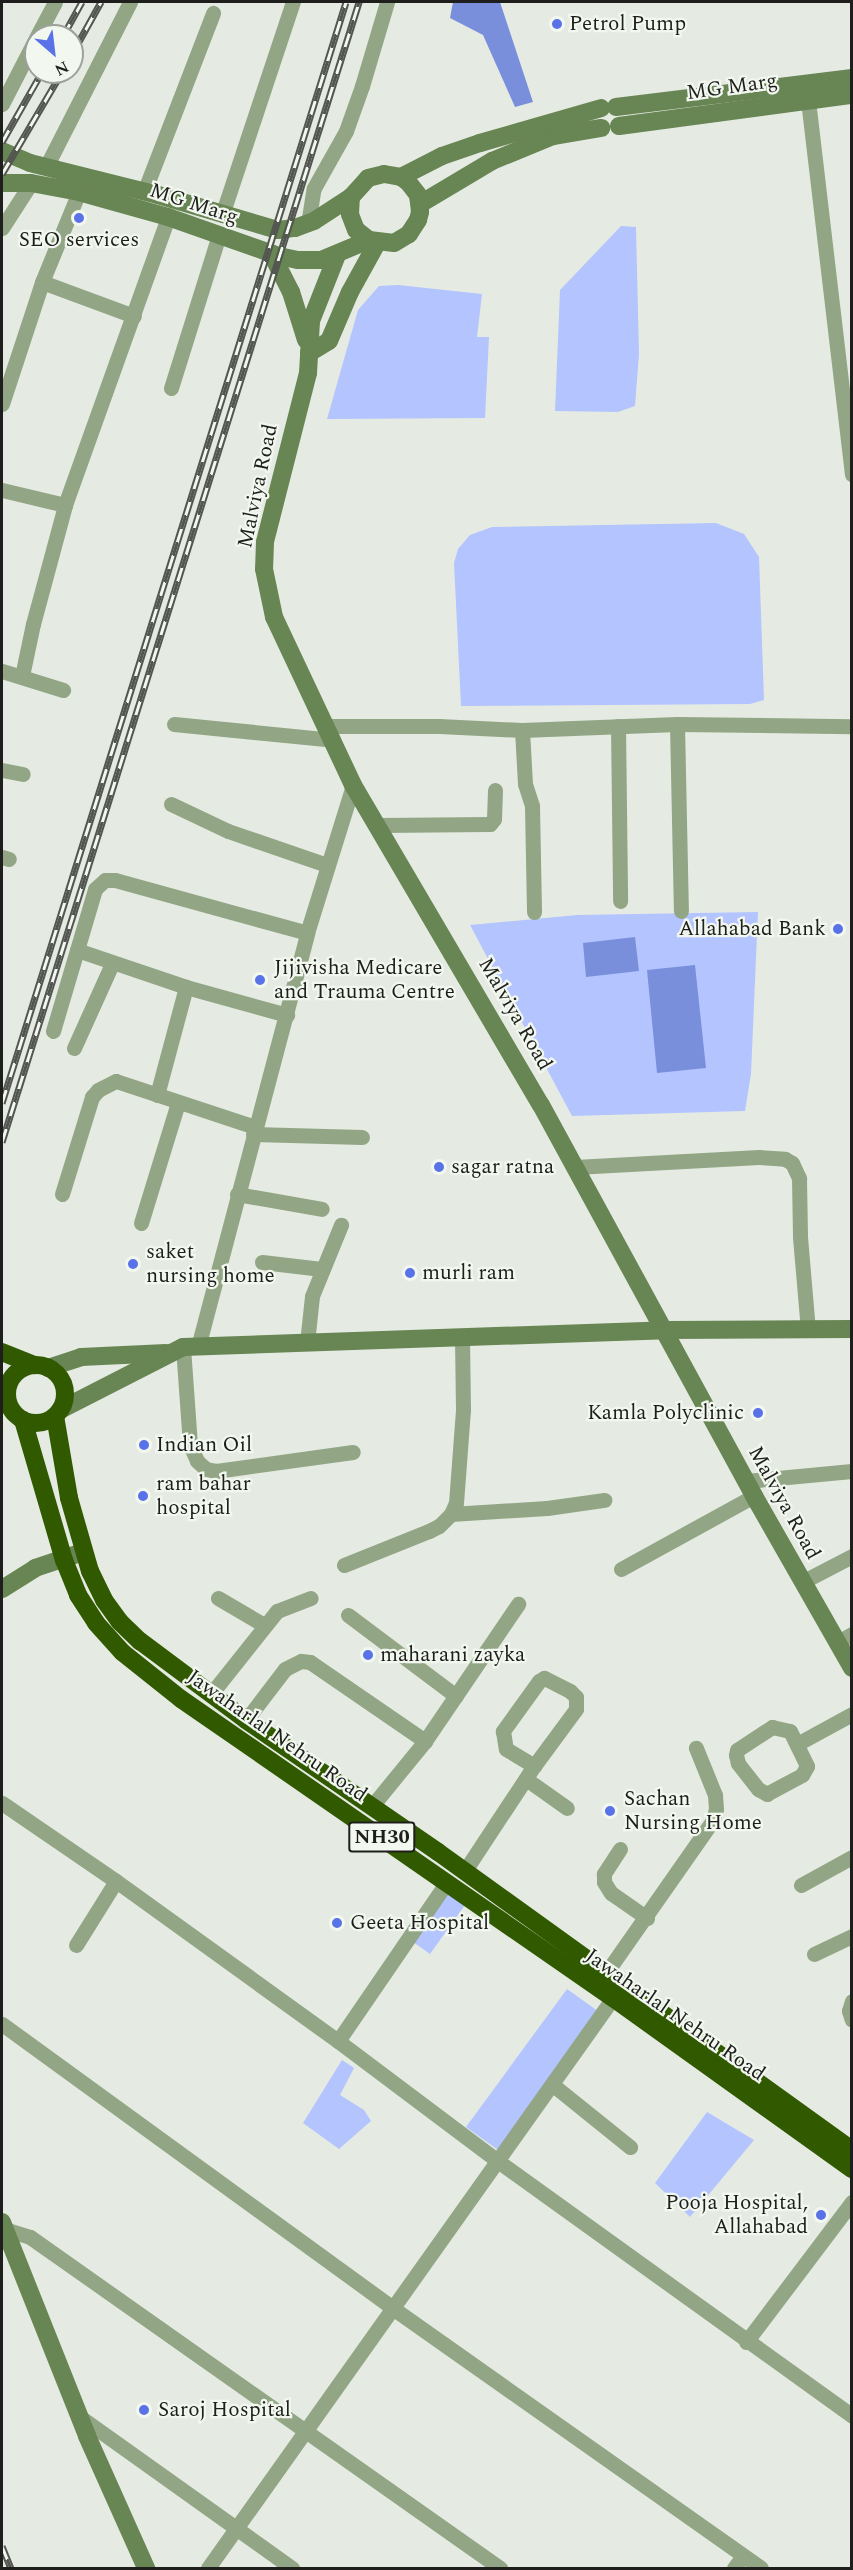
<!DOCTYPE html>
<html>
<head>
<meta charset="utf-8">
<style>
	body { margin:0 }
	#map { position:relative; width:853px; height:2570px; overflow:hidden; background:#e5ebe2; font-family:Spectral,serif }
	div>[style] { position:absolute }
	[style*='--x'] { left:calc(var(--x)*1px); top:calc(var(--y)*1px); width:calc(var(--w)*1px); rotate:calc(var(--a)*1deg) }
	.green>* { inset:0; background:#b3c4ff }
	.water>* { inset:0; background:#7a8fdc }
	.street>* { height:15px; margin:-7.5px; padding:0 7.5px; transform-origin:7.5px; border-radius:7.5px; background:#92a685 }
	.secondary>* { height:18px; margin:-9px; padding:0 9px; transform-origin:9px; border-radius:9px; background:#688554 }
	.highway>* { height:18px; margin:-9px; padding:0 9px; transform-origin:9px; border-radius:9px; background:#315900 }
	.highway>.ring { margin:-9px; padding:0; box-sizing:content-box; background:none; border:18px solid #315900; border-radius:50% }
	.rail>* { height:7px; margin-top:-3.5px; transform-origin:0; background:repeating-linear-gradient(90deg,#f2f8ef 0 14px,#535551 0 28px); box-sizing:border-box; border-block:2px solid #535551 }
	.dots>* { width:16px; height:16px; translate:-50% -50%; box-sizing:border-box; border:3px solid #f2f8ef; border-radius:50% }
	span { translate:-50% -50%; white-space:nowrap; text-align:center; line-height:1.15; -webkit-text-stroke:4.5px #f2f8ef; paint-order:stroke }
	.shield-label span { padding:2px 4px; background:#f2f8ef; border:2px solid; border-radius:4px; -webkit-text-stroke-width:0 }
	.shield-label { font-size:20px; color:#1e1f1c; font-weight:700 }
	.poi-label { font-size:21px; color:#1e1f1c }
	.left { translate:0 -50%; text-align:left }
	.right { translate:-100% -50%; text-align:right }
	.street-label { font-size:21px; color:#1e1f1c }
	.frame { position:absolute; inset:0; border:3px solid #1e1f1c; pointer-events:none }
	.north { position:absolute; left:24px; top:24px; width:60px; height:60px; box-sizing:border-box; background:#f2f8ef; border:2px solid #9da19b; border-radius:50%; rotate:152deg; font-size:16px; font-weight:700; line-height:24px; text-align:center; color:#1e1f1c }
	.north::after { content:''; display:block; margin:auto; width:21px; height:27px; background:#5a72e8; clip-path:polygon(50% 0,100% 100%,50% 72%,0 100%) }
</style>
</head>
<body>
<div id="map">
	<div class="green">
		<i style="clip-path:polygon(621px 226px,636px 227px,639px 354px,635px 406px,618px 412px,555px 411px,560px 290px)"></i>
		<i style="clip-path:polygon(398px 285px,482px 294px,477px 337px,489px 337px,485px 418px,327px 419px,358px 310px,379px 286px)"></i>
		<i style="clip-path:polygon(716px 523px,744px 534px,759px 557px,764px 700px,750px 704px,461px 706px,454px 563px,458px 549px,470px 535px,492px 527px)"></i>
		<i style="clip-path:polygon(758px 912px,751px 1074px,745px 1111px,572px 1116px,470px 925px,577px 915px)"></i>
		<i style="clip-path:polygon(445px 1890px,465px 1905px,430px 1954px,409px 1939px)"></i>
		<i style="clip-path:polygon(567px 1989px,602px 2014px,501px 2152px,466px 2127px)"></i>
		<i style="clip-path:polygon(342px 2060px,354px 2068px,340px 2095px,364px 2110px,371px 2121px,339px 2149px,303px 2123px)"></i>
		<i style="clip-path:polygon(707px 2112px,754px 2140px,690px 2217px,655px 2183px)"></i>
	</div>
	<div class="water">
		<i style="clip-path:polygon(453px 2px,500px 2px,533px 102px,515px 107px,483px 35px,450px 18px)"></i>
		<i style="clip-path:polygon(635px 937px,639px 971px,586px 977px,583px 943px)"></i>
		<i style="clip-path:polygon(695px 965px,706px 1068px,657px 1073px,647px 970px)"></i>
	</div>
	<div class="street">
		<i style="--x:37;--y:36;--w:38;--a:-62"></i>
		<i style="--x:808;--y:100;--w:377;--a:83.3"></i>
		<i style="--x:2;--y:104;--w:74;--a:-62.7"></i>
		<i style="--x:46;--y:167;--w:185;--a:-63"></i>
		<i style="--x:144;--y:192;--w:192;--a:-68.9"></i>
		<i style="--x:222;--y:215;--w:225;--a:-71.6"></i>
		<i style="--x:308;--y:224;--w:36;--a:-81"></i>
		<i style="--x:314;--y:188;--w:65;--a:-60.7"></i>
		<i style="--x:346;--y:131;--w:48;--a:-70.4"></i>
		<i style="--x:362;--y:86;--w:88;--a:-73.4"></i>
		<i style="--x:2;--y:228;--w:54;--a:-57.2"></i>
		<i style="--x:42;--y:282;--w:98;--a:20.3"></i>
		<i style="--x:171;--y:388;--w:160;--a:-72.6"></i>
		<i style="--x:2;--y:404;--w:128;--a:-71.8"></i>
		<i style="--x:42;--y:282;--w:97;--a:-67.7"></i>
		<i style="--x:2;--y:490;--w:65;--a:13.4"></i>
		<i style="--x:2;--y:671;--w:64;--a:17.3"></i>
		<i style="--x:22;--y:676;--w:53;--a:-78.1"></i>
		<i style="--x:33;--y:624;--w:123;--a:-74.9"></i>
		<i style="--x:65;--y:505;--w:306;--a:-70.3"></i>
		<i style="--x:174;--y:724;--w:160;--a:5.7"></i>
		<i style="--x:677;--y:724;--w:187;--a:88.8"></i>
		<i style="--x:327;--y:726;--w:112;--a:0"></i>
		<i style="--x:439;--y:726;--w:83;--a:2.8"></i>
		<i style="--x:522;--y:730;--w:155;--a:-2.2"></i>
		<i style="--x:677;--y:724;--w:175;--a:0.7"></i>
		<i style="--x:618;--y:726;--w:175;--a:89.3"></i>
		<i style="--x:522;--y:730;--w:54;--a:86.8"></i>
		<i style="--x:525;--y:784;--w:23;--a:72"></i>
		<i style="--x:532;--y:806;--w:106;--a:88.9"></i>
		<i style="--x:2;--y:770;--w:21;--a:11"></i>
		<i style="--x:171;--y:804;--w:63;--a:25.3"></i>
		<i style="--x:228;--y:831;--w:105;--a:19"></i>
		<i style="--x:379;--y:825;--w:111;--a:-0.5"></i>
		<i style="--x:490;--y:824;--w:6;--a:-51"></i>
		<i style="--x:494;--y:819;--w:29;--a:-88"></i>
		<i style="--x:2;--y:857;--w:7;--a:16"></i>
		<i style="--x:77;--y:950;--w:115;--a:18.7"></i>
		<i style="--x:186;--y:987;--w:105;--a:15.5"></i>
		<i style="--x:53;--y:1031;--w:148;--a:-73.5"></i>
		<i style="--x:95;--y:889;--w:13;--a:-42"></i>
		<i style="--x:105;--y:880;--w:10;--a:0"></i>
		<i style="--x:115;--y:880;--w:199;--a:15.4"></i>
		<i style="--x:74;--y:1048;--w:92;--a:-65.7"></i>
		<i style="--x:157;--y:1095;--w:112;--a:-75"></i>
		<i style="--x:253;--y:1134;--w:109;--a:1.6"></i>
		<i style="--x:575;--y:1167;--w:184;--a:-3.1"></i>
		<i style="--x:759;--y:1157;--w:26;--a:4"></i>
		<i style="--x:785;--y:1159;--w:8;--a:30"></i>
		<i style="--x:792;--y:1163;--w:17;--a:65"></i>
		<i style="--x:799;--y:1178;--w:59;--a:89"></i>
		<i style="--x:800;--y:1237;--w:93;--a:85.1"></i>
		<i style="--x:62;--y:1194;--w:102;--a:-72.8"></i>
		<i style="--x:92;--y:1097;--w:9;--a:-49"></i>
		<i style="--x:98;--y:1090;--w:20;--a:-27"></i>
		<i style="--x:116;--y:1081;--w:146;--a:18.3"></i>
		<i style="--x:237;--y:1194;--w:86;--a:10"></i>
		<i style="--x:141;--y:1223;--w:126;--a:-72.9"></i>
		<i style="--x:262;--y:1262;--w:60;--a:6.7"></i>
		<i style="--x:307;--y:1343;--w:47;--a:-83.9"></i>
		<i style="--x:312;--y:1296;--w:77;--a:-67.8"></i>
		<i style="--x:183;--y:1347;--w:98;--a:85.9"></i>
		<i style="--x:190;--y:1445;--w:17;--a:66"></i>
		<i style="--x:197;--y:1461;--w:12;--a:42"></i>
		<i style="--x:206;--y:1469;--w:10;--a:11"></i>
		<i style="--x:216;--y:1471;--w:138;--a:-7.9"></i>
		<i style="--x:198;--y:1347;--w:428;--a:-75.2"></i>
		<i style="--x:307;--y:933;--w:155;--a:-72.7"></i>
		<i style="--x:746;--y:1481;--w:106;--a:-5.4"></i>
		<i style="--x:451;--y:1514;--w:12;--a:-66"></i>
		<i style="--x:456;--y:1503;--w:94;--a:-85.7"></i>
		<i style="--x:463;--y:1409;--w:72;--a:-90.8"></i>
		<i style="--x:344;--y:1565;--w:92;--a:-21.8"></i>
		<i style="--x:429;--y:1531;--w:11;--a:-27"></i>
		<i style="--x:439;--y:1526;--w:17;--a:-45"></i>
		<i style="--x:451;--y:1514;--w:96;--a:-3.6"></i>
		<i style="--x:547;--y:1508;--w:58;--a:-8"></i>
		<i style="--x:621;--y:1569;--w:152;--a:-28.8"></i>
		<i style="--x:802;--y:1582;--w:56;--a:-27.5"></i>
		<i style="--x:218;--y:1598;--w:53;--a:30.4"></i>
		<i style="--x:348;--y:1615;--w:135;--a:36.9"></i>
		<i style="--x:838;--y:1642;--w:16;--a:-30"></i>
		<i style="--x:211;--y:1694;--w:106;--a:-51.5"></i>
		<i style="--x:277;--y:1611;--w:36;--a:-21"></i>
		<i style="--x:246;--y:1720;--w:64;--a:-52.6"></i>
		<i style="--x:285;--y:1669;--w:18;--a:-27"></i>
		<i style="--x:301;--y:1661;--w:9;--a:6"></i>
		<i style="--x:310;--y:1662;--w:140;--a:34.5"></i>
		<i style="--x:772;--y:1727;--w:18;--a:13"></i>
		<i style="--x:790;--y:1731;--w:39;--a:64"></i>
		<i style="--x:807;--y:1766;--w:10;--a:119"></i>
		<i style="--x:802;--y:1775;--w:40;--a:152"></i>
		<i style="--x:767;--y:1794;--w:10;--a:-151"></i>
		<i style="--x:758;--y:1789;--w:33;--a:-128"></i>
		<i style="--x:738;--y:1763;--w:8;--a:-104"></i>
		<i style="--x:736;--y:1755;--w:5;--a:-79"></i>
		<i style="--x:737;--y:1750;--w:42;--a:-33.3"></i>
		<i style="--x:797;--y:1744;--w:63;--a:-28.6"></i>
		<i style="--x:526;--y:1779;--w:50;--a:35.3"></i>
		<i style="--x:2;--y:1803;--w:138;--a:34.4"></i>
		<i style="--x:116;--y:1881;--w:274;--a:35.8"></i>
		<i style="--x:338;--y:2041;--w:201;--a:36.9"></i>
		<i style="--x:499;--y:2162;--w:435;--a:35.7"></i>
		<i style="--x:372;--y:1806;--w:84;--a:-50.8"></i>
		<i style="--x:425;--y:1741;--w:166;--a:-55.8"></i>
		<i style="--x:620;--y:1849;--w:30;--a:123"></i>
		<i style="--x:604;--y:1874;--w:8;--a:90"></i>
		<i style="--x:604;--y:1882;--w:13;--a:58"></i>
		<i style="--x:611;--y:1893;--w:44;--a:34.8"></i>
		<i style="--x:464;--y:1872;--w:127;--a:-56.6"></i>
		<i style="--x:534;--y:1766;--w:71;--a:-53.6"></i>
		<i style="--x:576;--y:1709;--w:12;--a:-90"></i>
		<i style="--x:576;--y:1697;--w:8;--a:-135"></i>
		<i style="--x:570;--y:1691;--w:29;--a:-153"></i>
		<i style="--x:544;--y:1678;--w:6;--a:149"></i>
		<i style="--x:539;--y:1681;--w:62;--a:125.8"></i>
		<i style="--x:503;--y:1731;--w:18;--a:81"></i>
		<i style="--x:506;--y:1749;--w:33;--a:31"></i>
		<i style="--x:801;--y:1885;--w:58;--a:-28.8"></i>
		<i style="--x:76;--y:1945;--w:75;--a:-58"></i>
		<i style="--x:814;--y:1954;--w:42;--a:-25.3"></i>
		<i style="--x:606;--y:1973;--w:187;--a:-55"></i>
		<i style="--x:713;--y:1820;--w:11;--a:-75"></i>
		<i style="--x:716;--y:1809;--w:14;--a:-94"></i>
		<i style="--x:715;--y:1795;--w:51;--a:-112"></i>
		<i style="--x:852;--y:2001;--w:10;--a:107"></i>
		<i style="--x:849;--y:2011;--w:9;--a:72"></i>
		<i style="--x:2;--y:2024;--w:485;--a:36"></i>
		<i style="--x:394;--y:2309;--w:449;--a:35.2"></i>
		<i style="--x:338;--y:2041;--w:193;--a:-55.6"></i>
		<i style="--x:553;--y:2085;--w:99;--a:38.8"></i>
		<i style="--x:4;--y:2229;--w:27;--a:17"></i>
		<i style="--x:30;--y:2237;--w:575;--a:35.16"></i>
		<i style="--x:746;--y:2342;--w:176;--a:-52.9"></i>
		<i style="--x:83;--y:2419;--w:257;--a:35.5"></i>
		<i style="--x:208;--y:2568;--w:699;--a:-54.61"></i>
		<i style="--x:734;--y:2568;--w:15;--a:-53"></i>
	</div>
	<div class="secondary">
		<i style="--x:616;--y:107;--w:238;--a:-7"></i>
		<i style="--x:619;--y:126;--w:235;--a:-7.6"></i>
		<i style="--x:2;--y:151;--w:30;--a:23"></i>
		<i style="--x:30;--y:163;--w:132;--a:14"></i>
		<i style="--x:158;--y:195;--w:125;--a:16.3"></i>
		<i style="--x:278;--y:230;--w:17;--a:-7"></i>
		<i style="--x:295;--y:228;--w:20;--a:-20"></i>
		<i style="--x:314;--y:221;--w:44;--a:-33"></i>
		<i style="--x:401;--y:177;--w:9;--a:36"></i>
		<i style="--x:408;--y:182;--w:16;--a:52"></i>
		<i style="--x:418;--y:195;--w:17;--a:83"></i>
		<i style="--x:420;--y:212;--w:8;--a:104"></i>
		<i style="--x:418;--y:220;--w:17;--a:123"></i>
		<i style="--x:409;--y:234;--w:17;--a:149"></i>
		<i style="--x:394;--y:243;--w:25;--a:-173"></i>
		<i style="--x:369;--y:240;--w:16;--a:-142"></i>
		<i style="--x:356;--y:230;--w:17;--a:-111"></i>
		<i style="--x:350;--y:214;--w:17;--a:-87"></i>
		<i style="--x:351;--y:197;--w:25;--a:-48"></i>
		<i style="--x:368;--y:178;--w:16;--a:-14"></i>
		<i style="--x:384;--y:174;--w:17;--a:10"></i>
		<i style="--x:401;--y:177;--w:46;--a:-27.1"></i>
		<i style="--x:442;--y:156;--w:40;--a:-18.9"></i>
		<i style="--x:480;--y:143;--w:126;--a:-16.1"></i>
		<i style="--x:2;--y:183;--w:29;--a:0"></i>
		<i style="--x:31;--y:183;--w:49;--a:10.6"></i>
		<i style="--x:79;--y:192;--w:92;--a:15.7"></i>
		<i style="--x:168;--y:217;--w:118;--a:19.4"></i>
		<i style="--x:279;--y:256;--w:19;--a:12"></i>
		<i style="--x:298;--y:260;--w:23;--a:0"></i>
		<i style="--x:321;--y:260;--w:52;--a:-22.6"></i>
		<i style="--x:420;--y:204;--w:84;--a:-30.8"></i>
		<i style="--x:492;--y:161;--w:66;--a:-22.3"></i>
		<i style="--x:553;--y:136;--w:49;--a:-9.5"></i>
		<i style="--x:271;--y:253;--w:44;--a:62.9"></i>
		<i style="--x:291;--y:292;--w:50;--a:72.6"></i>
		<i style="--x:337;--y:255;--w:71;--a:111.5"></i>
		<i style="--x:311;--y:321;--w:52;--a:93.3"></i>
		<i style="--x:308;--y:373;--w:174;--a:104.3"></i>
		<i style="--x:265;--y:542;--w:27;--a:92"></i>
		<i style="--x:264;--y:569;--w:49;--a:78.2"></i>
		<i style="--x:274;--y:617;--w:186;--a:64.8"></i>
		<i style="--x:353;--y:785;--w:371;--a:59.6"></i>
		<i style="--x:541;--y:1105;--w:445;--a:61.4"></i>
		<i style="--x:754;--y:1496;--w:198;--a:60.3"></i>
		<i style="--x:309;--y:353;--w:23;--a:-31"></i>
		<i style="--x:329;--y:341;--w:53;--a:-66.8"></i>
		<i style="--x:350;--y:292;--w:56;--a:-61.1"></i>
		<i style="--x:48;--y:1368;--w:35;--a:-18"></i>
		<i style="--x:81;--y:1357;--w:85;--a:-2.7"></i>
		<i style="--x:60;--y:1410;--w:138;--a:-27.1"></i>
		<i style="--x:183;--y:1347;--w:483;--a:-2"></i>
		<i style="--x:666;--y:1330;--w:186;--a:-0.3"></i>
		<i style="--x:2;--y:1589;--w:39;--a:-32"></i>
		<i style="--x:35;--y:1568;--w:51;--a:-18.4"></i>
		<i style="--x:2;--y:2222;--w:230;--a:68.3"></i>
		<i style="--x:87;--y:2436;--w:145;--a:65.9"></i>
	</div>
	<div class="highway">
		<i style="--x:2;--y:1352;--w:35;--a:22"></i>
		<i class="ring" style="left:7px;top:1365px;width:40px;height:40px"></i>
		<i style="--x:55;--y:1416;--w:83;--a:80.3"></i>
		<i style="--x:69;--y:1498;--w:76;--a:74"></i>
		<i style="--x:90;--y:1571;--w:32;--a:64"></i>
		<i style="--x:104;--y:1600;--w:27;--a:54"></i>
		<i style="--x:120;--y:1622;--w:28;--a:44"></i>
		<i style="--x:140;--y:1641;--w:132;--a:36.7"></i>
		<i style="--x:246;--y:1720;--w:233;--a:34.5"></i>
		<i style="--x:438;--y:1852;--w:510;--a:35.75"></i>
		<i style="--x:23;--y:1420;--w:146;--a:73.7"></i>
		<i style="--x:64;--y:1560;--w:38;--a:68"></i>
		<i style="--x:78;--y:1595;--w:33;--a:57"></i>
		<i style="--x:96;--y:1623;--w:39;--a:48"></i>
		<i style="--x:122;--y:1652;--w:75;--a:38.5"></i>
		<i style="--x:181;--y:1699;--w:525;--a:34.69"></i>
		<i style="--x:613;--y:1998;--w:294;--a:35.6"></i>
	</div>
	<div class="rail">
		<i style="--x:63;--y:36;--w:39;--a:-61"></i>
		<i style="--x:72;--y:54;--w:60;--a:-60.9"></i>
		<i style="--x:2;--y:142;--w:81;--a:-60.3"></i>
		<i style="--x:2;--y:174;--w:118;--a:-59.5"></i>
		<i style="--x:2;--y:1103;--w:1153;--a:-72.65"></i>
		<i style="--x:2;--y:1142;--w:1195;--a:-72.61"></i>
		<i style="--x:2;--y:2546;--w:24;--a:68"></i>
	</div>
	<div class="dots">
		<i style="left:557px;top:24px;background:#5a72e8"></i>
		<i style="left:79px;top:218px;background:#5a72e8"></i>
		<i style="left:838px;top:929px;background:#5a72e8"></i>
		<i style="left:260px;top:980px;background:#5a72e8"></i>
		<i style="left:439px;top:1167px;background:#5a72e8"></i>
		<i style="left:133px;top:1264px;background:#5a72e8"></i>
		<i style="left:410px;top:1273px;background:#5a72e8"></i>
		<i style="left:758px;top:1413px;background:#5a72e8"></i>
		<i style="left:144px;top:1445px;background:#5a72e8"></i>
		<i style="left:143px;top:1496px;background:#5a72e8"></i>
		<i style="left:368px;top:1655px;background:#5a72e8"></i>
		<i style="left:610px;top:1811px;background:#5a72e8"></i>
		<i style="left:337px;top:1923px;background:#5a72e8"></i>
		<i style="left:821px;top:2215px;background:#5a72e8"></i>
		<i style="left:144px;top:2410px;background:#5a72e8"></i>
	</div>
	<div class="shield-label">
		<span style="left:382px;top:1837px">NH30</span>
	</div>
	<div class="poi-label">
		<span class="left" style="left:569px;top:24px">Petrol Pump</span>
		<span style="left:79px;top:240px">SEO services</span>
		<span class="right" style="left:826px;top:929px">Allahabad Bank</span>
		<span class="left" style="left:274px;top:980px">Jijivisha Medicare<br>and Trauma Centre</span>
		<span class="left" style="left:451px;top:1167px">sagar ratna</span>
		<span class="left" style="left:146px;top:1264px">saket<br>nursing home</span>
		<span class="left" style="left:422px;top:1273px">murli ram</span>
		<span class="right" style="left:744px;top:1413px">Kamla Polyclinic</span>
		<span class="left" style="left:156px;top:1445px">Indian Oil</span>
		<span class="left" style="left:156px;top:1496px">ram bahar<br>hospital</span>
		<span class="left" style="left:380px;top:1655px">maharani zayka</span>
		<span class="left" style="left:624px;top:1811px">Sachan<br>Nursing Home</span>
		<span class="left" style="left:350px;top:1923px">Geeta Hospital</span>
		<span class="right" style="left:808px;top:2215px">Pooja Hospital,<br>Allahabad</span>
		<span class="left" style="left:158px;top:2410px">Saroj Hospital</span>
	</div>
	<div class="street-label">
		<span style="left:732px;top:87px;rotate:-8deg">MG Marg</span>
		<span style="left:194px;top:204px;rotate:18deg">MG Marg</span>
		<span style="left:258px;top:486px;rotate:-78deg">Malviya Road</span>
		<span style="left:515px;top:1014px;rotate:60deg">Malviya Road</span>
		<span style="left:784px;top:1503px;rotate:61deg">Malviya Road</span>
		<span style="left:277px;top:1736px;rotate:35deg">Jawaharlal Nehru Road</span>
		<span style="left:675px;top:2015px;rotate:35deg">Jawaharlal Nehru Road</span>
	</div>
	<div class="frame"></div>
	<div class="north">N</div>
</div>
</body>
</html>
